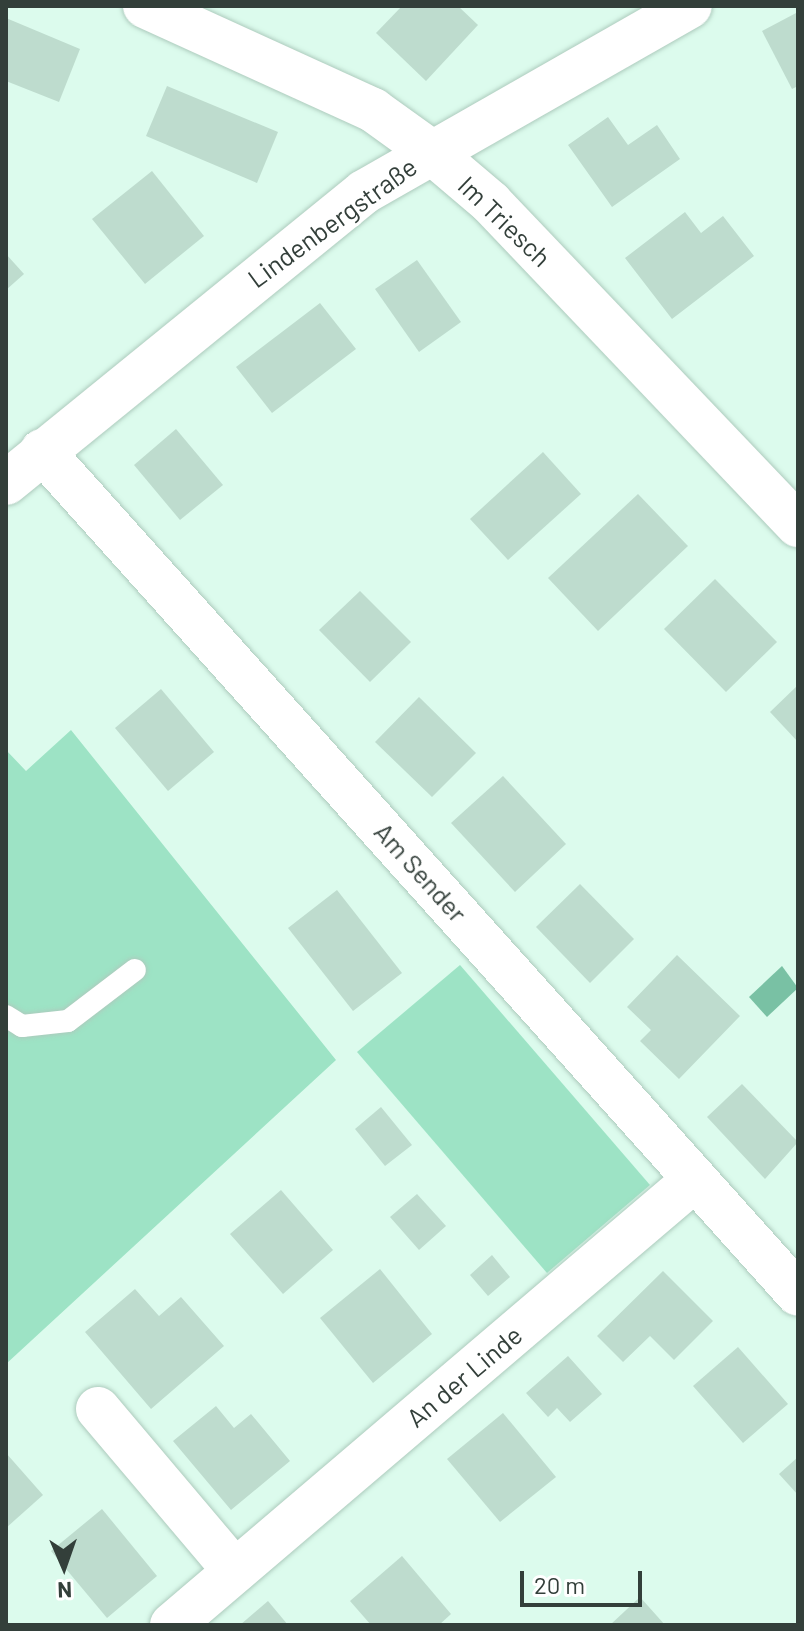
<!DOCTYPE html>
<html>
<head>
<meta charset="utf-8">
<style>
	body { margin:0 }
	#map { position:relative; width:804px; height:1631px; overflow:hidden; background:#dcfbed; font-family:Barlow,sans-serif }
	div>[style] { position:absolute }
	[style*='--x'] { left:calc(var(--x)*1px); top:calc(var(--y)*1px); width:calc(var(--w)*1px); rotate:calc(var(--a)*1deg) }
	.green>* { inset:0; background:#9de3c5 }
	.water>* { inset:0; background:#79c1a4 }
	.building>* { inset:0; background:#bedcce }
	.roads { filter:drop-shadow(0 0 2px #adcbbd) drop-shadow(0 0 2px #adcbbd) }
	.service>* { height:22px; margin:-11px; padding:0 11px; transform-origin:11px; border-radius:11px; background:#fff }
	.minor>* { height:44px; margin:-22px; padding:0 22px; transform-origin:22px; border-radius:22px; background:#fff }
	span { translate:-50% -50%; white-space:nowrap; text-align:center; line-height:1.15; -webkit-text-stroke:6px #fff; paint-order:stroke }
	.street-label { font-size:26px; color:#333f3a }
	.frame { position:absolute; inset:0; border:8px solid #333f3a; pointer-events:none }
	.north { position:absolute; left:24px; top:1527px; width:80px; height:80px; -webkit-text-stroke:6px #fff; paint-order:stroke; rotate:178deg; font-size:22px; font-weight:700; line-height:32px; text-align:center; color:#333f3a }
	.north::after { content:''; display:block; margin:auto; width:28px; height:36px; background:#333f3a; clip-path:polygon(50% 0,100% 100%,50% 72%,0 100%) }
	.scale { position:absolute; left:520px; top:1571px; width:122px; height:36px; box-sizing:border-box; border:4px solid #333f3a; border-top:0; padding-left:10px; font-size:24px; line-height:28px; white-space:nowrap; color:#333f3a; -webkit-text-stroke:6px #fff; paint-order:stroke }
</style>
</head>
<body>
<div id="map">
	<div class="green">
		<i style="clip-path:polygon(71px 730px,336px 1060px,6px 1364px,6px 750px,26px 771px)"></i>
		<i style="clip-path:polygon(460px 965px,650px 1185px,547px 1273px,357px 1052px)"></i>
	</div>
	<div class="water">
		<i style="clip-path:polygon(782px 966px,798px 988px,767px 1017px,749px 997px)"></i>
	</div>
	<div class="building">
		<i style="clip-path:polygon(402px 6px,458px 6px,478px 25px,426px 81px,376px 33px)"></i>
		<i style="clip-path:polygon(798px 12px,798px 86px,792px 89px,762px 31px)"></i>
		<i style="clip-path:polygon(6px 18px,80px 49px,59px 102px,6px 81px)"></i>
		<i style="clip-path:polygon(167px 86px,278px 132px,257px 183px,146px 136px)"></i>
		<i style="clip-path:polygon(608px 117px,628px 145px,657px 125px,680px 159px,612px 207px,568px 145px)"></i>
		<i style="clip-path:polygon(152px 171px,204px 236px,145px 284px,92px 219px)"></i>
		<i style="clip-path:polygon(685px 212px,701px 233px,723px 216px,754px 256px,672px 319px,625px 258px)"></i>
		<i style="clip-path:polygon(6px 254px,24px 274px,6px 290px)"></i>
		<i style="clip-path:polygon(417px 260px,461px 322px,419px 352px,375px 289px)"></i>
		<i style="clip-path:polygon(320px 303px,356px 349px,272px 413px,236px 367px)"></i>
		<i style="clip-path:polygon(176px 429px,223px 485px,180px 520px,134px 465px)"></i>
		<i style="clip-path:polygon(543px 452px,581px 494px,508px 560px,470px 519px)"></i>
		<i style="clip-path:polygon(638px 494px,688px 546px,598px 631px,548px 578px)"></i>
		<i style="clip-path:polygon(715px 579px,777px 642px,726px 692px,664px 629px)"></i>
		<i style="clip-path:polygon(360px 591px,411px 642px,370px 682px,319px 630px)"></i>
		<i style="clip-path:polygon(798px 685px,798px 742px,770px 712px)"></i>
		<i style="clip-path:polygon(161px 689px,214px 752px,168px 791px,115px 728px)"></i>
		<i style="clip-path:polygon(419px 697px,476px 753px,432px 797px,375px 742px)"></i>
		<i style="clip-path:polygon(503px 776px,566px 844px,515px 892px,451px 823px)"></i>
		<i style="clip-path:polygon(580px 884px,634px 939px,590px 983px,536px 927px)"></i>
		<i style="clip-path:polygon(337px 890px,402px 973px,353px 1011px,288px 928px)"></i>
		<i style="clip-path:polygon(677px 955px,740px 1016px,679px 1079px,640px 1041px,651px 1030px,627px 1007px)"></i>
		<i style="clip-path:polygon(742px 1084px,798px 1142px,765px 1179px,707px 1117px)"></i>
		<i style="clip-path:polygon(381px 1107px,412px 1145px,385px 1166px,355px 1129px)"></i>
		<i style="clip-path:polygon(281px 1190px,333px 1250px,283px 1294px,230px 1234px)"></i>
		<i style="clip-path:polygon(417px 1194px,446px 1226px,419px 1250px,390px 1217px)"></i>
		<i style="clip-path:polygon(492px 1255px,510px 1277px,488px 1296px,470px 1275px)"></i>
		<i style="clip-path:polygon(380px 1269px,432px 1334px,373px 1383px,320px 1318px)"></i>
		<i style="clip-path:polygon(663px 1271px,713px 1321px,674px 1360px,650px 1336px,623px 1362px,597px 1336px)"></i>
		<i style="clip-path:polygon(135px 1289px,159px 1316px,181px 1297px,224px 1346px,151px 1409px,85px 1332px)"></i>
		<i style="clip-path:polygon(738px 1347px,788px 1404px,743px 1443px,693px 1386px)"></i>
		<i style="clip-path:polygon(568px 1356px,602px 1394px,570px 1422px,557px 1408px,548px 1417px,526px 1393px)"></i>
		<i style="clip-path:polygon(216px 1406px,234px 1428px,251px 1414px,290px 1461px,231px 1510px,173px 1441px)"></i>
		<i style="clip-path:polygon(503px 1413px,556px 1477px,500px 1522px,447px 1459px)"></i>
		<i style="clip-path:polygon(6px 1453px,43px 1495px,6px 1528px)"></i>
		<i style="clip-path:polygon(798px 1457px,798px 1495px,779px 1474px)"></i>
		<i style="clip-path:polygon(102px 1509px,157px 1576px,107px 1618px,51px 1551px)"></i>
		<i style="clip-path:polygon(402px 1556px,451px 1614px,439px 1625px,371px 1625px,350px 1601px)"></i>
		<i style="clip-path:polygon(640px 1597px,665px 1625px,610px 1625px)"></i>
		<i style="clip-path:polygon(268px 1601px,288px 1625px,240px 1625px)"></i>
	</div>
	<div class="roads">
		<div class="service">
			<i style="--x:6;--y:1016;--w:19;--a:32"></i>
			<i style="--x:22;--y:1026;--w:46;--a:-6.2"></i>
			<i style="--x:68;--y:1021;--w:84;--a:-37.3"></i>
		</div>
		<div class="minor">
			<i style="--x:145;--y:6;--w:251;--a:24.5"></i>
			<i style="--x:373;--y:110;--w:70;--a:35.7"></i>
			<i style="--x:430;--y:151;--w:80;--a:40.4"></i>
			<i style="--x:491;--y:203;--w:445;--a:46.4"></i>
			<i style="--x:42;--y:451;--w:1132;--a:48.11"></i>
			<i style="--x:6;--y:483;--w:461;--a:-39.1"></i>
			<i style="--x:364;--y:192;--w:375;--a:-29.7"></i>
			<i style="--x:98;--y:1409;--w:212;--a:49.8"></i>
			<i style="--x:172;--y:1625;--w:685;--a:-40.44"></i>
		</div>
	</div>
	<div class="street-label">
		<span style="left:505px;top:221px;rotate:44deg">Im Triesch</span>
		<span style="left:332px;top:222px;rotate:-36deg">Lindenbergstraße</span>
		<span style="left:421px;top:872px;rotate:48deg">Am Sender</span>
		<span style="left:464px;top:1376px;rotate:-40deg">An der Linde</span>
	</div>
	<div class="frame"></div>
	<div class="north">N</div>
	<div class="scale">20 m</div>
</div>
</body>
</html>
